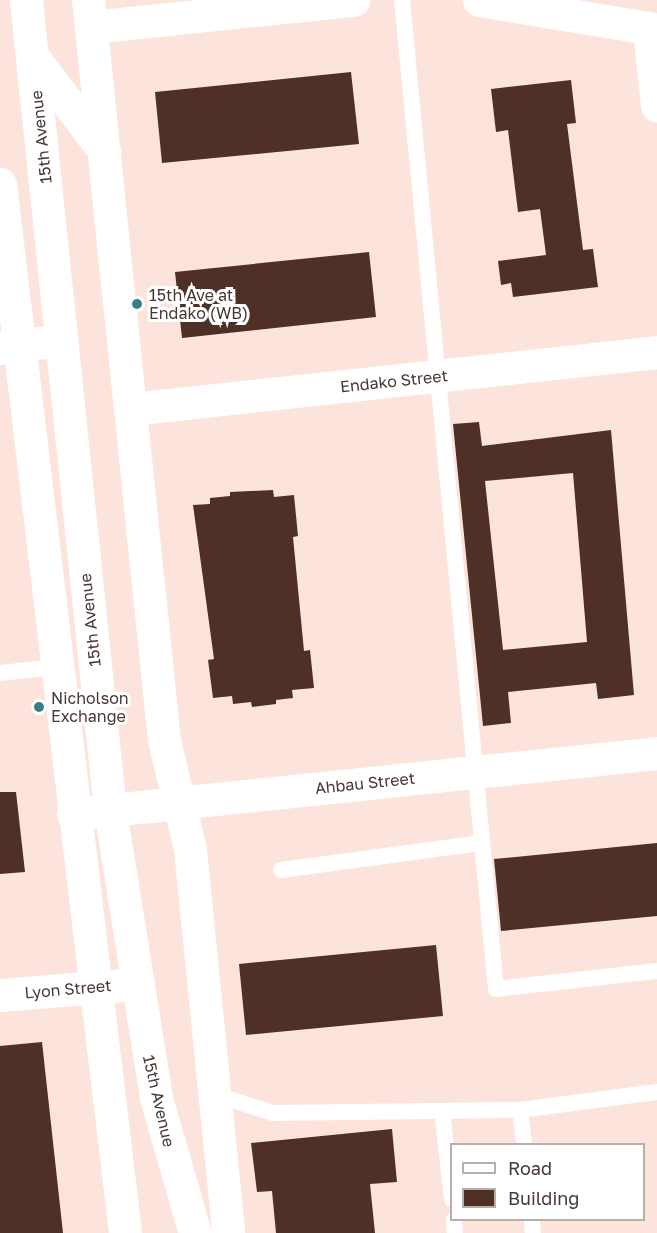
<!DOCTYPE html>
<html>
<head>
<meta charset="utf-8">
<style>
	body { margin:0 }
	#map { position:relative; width:657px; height:1233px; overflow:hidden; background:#fce3db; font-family:"Golos Text",sans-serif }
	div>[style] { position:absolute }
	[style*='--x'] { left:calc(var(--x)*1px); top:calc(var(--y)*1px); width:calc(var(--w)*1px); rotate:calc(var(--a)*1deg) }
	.building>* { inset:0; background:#4e3026 }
	.lane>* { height:16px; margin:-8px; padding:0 8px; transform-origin:8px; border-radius:8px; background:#fff }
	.street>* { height:33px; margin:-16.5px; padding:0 16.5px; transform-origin:16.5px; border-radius:16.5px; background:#fff }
	.secondary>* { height:33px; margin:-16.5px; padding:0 16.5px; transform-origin:16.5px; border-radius:16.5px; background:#fff }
	.dots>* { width:16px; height:16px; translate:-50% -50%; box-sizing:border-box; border:3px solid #fff; border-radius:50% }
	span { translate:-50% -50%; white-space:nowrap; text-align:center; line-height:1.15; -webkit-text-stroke:6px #fff; paint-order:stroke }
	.street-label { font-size:16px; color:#483833 }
	.poi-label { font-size:16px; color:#483833 }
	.left { translate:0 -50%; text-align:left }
	.legend { position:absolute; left:450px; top:1143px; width:195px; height:78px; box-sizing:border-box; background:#fff; border:2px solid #b6afad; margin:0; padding:8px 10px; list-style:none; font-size:18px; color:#483833 }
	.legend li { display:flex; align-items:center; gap:12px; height:30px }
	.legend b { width:30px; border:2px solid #b6afad }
</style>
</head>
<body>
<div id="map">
	<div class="building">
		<i style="clip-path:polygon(351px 72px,359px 144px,162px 163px,155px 92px)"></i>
		<i style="clip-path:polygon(571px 80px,576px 123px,567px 124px,583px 250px,593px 249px,598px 287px,513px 297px,511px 283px,501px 285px,498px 261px,546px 255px,540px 209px,518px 212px,508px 130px,496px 132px,491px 89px)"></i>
		<i style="clip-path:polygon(369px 252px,376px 317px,182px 338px,175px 272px)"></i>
		<i style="clip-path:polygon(evenodd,479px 422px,482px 446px,611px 430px,634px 695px,598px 699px,596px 683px,508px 692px,511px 723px,483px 726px,453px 424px,479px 422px,573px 473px,587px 642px,503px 650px,485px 481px,573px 473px)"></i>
		<i style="clip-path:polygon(273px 490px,274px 497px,294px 495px,298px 536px,293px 537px,304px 651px,310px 650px,314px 688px,292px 690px,293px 698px,276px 700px,276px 704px,252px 707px,251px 702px,233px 704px,232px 696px,213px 698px,208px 660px,214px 659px,193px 505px,210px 504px,210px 498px,230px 496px,230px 492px)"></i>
		<i style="clip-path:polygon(0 792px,16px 792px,25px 872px,0 874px)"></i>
		<i style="clip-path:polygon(657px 843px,657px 916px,501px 931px,494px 859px)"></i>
		<i style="clip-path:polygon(436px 945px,443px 1016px,246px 1035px,239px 964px)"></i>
		<i style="clip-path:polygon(42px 1042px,63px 1233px,0 1233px,0 1046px)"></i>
		<i style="clip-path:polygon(392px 1129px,397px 1182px,370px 1184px,375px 1233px,276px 1233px,272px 1191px,257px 1192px,251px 1143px)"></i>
	</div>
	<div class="lane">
		<i style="--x:402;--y:0;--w:993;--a:84.57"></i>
		<i style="--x:496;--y:989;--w:162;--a:-6.4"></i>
		<i style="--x:0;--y:673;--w:56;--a:-6.1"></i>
		<i style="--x:281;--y:870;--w:201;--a:-7.7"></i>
		<i style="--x:214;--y:1094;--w:62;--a:17.9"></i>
		<i style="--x:273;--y:1113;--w:247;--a:-0.7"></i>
		<i style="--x:520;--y:1110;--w:138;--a:-7.5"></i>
		<i style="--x:520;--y:1110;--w:34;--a:83"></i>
		<i style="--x:442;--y:1111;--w:89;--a:83.5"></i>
		<i style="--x:454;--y:1220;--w:13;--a:86"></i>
		<i style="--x:532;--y:1220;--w:13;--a:86"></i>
	</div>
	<div class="street">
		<i style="--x:88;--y:0;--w:744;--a:84.14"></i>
		<i style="--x:164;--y:740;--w:112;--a:76.6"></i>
		<i style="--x:190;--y:849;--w:386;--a:84.3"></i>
		<i style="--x:479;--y:0;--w:172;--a:9.4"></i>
		<i style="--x:649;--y:28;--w:78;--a:84.1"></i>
		<i style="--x:91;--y:27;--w:264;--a:-5.9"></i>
		<i style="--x:0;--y:348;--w:62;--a:-7.5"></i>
		<i style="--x:131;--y:409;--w:529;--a:-6.18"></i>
		<i style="--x:73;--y:814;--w:587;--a:-5.96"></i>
		<i style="--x:0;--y:995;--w:135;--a:-4.7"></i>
	</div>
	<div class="secondary">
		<i style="--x:26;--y:0;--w:814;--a:84.08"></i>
		<i style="--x:110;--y:810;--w:292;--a:80.9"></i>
		<i style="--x:156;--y:1098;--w:141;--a:73.9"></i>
		<i style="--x:33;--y:57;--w:118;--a:52.9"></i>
		<i style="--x:0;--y:184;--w:1056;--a:83.2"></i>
	</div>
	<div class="dots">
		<i style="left:137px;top:304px;background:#388183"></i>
		<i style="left:39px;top:707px;background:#388183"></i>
	</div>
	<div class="street-label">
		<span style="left:41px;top:137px;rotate:-96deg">15th Avenue</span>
		<span style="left:394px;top:381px;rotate:-6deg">Endako Street</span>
		<span style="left:90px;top:620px;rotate:-96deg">15th Avenue</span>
		<span style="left:365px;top:783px;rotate:-6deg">Ahbau Street</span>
		<span style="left:68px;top:989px;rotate:-5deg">Lyon Street</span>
		<span style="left:159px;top:1101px;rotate:77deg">15th Avenue</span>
	</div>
	<div class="poi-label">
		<span class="left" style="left:149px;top:304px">15th Ave at<br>Endako (WB)</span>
		<span class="left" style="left:51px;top:707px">Nicholson<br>Exchange</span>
	</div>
	<ul class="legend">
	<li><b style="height:8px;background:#fff"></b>Road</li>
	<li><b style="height:16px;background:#4e3026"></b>Building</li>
	</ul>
</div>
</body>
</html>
